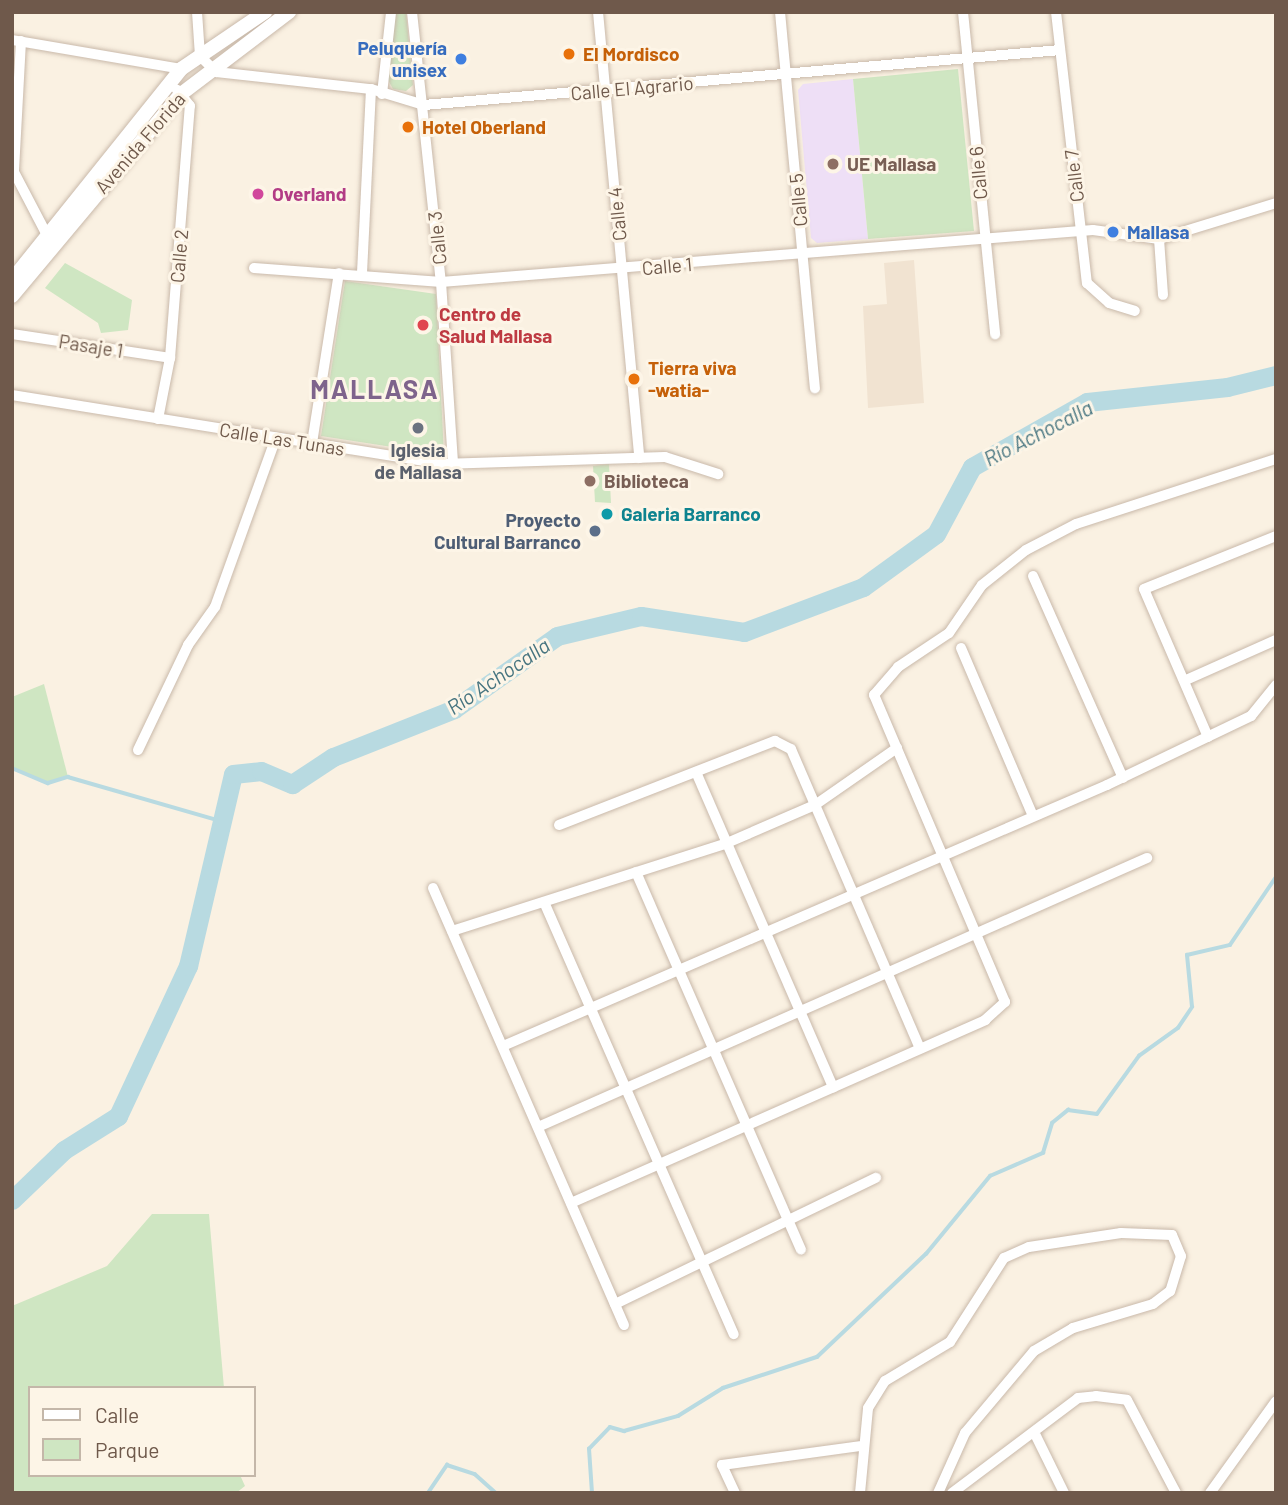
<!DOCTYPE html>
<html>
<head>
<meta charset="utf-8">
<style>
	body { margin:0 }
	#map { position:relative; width:1288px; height:1505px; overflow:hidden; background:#faf1e2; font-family:Barlow,sans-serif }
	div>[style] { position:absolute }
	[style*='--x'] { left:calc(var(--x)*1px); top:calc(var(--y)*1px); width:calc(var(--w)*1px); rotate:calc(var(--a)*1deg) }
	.residential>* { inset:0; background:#f1e3d1 }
	.education>* { inset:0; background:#eedff6 }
	.green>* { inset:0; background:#cfe6c2 }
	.stream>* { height:3.5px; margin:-1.75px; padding:0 1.75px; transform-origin:1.75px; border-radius:1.75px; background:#b8dae1 }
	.river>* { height:19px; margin:-9.5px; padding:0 9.5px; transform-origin:9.5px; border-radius:9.5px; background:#b8dae1 }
	.roads { filter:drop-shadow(0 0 2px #c9b9aa) drop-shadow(0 0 2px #c9b9aa) }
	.minor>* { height:10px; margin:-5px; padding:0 5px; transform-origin:5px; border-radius:5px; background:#fff }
	.secondary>* { height:14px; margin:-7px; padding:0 7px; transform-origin:7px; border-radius:7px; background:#fff }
	.dots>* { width:19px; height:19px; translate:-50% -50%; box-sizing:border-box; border:4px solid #fdf5e7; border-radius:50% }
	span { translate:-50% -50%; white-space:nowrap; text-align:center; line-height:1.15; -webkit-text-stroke:6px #fdf5e7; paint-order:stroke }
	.shop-label { font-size:19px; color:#366cbe; font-weight:700 }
	.right { translate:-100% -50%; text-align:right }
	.left { translate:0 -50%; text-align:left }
	.food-label { font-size:19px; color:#c56008; font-weight:700 }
	.street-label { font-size:19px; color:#6f594b }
	.education-label { font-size:19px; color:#785e54; font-weight:700 }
	.hotel-label { font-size:19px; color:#b23c85; font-weight:700 }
	.health-label { font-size:19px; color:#be3a42; font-weight:700 }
	.worship-label { font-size:19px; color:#5b616d; font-weight:700 }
	.culture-label { font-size:19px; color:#0d838f; font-weight:700 }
	.service-label { font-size:19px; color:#4e5e75; font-weight:700 }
	.water-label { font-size:21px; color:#477580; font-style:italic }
	.district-label { font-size:26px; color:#7e638c; font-weight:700; letter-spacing:2px }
	.frame { position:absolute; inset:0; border:14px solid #6f594b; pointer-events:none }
	.legend { position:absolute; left:28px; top:1386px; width:228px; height:91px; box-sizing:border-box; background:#fdf5e7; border:2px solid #c4b7a9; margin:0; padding:9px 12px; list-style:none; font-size:21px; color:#6f594b }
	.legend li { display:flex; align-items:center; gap:14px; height:35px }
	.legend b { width:35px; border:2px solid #c4b7a9 }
</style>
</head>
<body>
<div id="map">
	<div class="residential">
		<i style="clip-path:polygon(914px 260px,924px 403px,868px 408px,863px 306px,887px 304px,884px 263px)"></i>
	</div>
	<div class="education">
		<i style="clip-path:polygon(853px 79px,868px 239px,817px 243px,811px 238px,798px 90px,803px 84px)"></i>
	</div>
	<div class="green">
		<i style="clip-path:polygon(395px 12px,406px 12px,413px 85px,406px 91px,393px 89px,387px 78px)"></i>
		<i style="clip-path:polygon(958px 69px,974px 231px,868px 239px,853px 79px)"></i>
		<i style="clip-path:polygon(65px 263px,132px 300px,128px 330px,101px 333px,98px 323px,45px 288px)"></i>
		<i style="clip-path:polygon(345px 281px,436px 294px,444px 455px,321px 436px)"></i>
		<i style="clip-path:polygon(609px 464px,611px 503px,595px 502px,593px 466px)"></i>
		<i style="clip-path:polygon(44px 684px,68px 777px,48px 783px,12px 768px,12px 697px)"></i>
		<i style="clip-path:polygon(152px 1214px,209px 1214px,224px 1388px,30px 1388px,30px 1475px,240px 1475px,245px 1486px,236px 1493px,12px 1493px,12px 1306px,107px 1266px)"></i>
	</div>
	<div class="stream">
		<i style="--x:12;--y:768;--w:39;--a:23"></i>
		<i style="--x:48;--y:783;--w:21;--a:-17"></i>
		<i style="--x:68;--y:777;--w:158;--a:16.1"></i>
		<i style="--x:428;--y:1493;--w:34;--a:-56"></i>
		<i style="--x:447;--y:1465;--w:29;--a:18"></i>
		<i style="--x:475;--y:1474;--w:28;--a:42"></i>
		<i style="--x:592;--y:1493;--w:44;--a:-93.9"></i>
		<i style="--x:589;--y:1449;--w:30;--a:-46"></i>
		<i style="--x:610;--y:1427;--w:15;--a:16"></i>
		<i style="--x:624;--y:1431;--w:56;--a:-15.5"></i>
		<i style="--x:678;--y:1416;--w:53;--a:-31.9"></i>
		<i style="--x:723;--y:1388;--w:99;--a:-18.3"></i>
		<i style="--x:817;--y:1357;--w:150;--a:-43.4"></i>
		<i style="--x:926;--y:1254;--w:101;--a:-50.6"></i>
		<i style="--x:990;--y:1176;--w:58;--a:-23.5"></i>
		<i style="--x:1043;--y:1153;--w:31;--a:-73"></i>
		<i style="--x:1052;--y:1123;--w:21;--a:-39"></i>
		<i style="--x:1068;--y:1110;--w:29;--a:8"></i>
		<i style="--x:1097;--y:1114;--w:72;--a:-54.1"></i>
		<i style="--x:1139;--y:1056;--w:48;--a:-35.7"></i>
		<i style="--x:1178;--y:1028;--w:25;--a:-56"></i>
		<i style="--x:1192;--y:1007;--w:52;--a:-95.5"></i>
		<i style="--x:1187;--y:955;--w:44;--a:-13.1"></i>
		<i style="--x:1230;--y:945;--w:82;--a:-55.9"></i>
	</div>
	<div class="river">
		<i style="--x:12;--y:1200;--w:72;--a:-43.9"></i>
		<i style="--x:64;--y:1150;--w:64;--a:-32.2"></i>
		<i style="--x:118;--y:1116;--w:166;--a:-65"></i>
		<i style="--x:188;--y:966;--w:197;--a:-76.8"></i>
		<i style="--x:233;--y:774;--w:28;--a:-6"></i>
		<i style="--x:261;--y:771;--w:34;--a:23"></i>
		<i style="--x:292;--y:784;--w:49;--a:-33.4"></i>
		<i style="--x:333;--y:757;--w:130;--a:-21.6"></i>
		<i style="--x:454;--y:709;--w:126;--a:-35.3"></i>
		<i style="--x:557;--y:636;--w:86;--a:-13.4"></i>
		<i style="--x:641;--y:616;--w:104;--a:8.8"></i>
		<i style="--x:744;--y:632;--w:127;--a:-20.7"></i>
		<i style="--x:863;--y:587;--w:90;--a:-36"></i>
		<i style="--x:936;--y:534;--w:76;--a:-61.8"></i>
		<i style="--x:972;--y:467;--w:132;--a:-29.5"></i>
		<i style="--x:1087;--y:402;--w:141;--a:-6.1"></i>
		<i style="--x:1227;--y:387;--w:50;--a:-13.8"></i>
	</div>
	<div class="roads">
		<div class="minor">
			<i style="--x:197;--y:12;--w:44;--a:86.1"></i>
			<i style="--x:200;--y:56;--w:23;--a:45"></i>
			<i style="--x:216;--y:72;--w:156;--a:6.3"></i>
			<i style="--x:371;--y:89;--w:55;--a:16.8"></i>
			<i style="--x:424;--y:105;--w:638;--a:-4.94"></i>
			<i style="--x:412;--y:12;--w:272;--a:83.9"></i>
			<i style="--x:441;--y:282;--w:182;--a:86.2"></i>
			<i style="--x:598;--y:12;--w:448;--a:84.7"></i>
			<i style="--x:780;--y:12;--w:378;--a:84.7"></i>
			<i style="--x:963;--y:12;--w:324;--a:84.3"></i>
			<i style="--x:1056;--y:12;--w:273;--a:83.5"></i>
			<i style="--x:1087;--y:283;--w:30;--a:42"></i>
			<i style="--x:1109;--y:303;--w:27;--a:17"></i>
			<i style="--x:12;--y:40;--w:171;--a:9.7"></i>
			<i style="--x:21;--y:41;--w:131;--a:93.1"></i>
			<i style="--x:14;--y:172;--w:71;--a:62.4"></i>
			<i style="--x:382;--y:94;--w:82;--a:-83.7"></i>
			<i style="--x:1159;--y:239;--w:56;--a:85.9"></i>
			<i style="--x:254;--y:268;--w:188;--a:4.3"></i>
			<i style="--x:441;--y:282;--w:654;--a:-4.56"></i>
			<i style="--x:1093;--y:230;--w:67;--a:7.8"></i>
			<i style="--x:1159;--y:239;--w:122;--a:-17.1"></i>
			<i style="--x:362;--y:273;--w:184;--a:-87.2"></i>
			<i style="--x:12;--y:334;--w:160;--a:8.6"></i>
			<i style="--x:12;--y:395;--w:435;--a:9.1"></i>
			<i style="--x:441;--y:464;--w:224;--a:-1.8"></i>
			<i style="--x:665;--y:457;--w:56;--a:17.8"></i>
			<i style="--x:158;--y:419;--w:62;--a:-78.9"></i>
			<i style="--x:170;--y:358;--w:253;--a:-85.5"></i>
			<i style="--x:190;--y:106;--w:21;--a:-129"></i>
			<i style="--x:312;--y:443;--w:172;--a:-81"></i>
			<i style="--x:1033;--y:576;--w:221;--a:66"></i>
			<i style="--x:961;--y:648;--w:183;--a:66.8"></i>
			<i style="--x:1186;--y:680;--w:98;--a:-24"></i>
			<i style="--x:1208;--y:737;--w:161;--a:-113.4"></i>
			<i style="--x:1144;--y:589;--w:142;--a:-21.9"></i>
			<i style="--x:138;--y:750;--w:116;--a:-64.5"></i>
			<i style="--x:188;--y:645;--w:47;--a:-54.6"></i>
			<i style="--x:215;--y:607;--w:180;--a:-70.2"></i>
			<i style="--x:696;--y:772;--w:344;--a:66.5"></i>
			<i style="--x:559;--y:825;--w:232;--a:-21.3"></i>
			<i style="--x:775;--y:741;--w:18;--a:27"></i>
			<i style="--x:791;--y:749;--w:326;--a:66.7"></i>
			<i style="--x:636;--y:872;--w:412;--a:66.4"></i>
			<i style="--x:433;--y:888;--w:477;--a:66.4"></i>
			<i style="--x:544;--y:902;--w:472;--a:66.3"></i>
			<i style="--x:452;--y:931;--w:289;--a:-17.7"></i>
			<i style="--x:727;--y:843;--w:96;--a:-23.4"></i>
			<i style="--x:815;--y:805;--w:100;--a:-34.8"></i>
			<i style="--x:503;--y:1046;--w:658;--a:-23.37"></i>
			<i style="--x:1107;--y:785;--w:160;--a:-25.6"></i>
			<i style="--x:1251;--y:716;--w:40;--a:-51"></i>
			<i style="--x:538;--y:1127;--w:666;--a:-23.83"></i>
			<i style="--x:571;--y:1203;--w:453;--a:-23.8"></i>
			<i style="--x:985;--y:1020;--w:27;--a:-42"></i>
			<i style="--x:1005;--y:1002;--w:334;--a:-113.1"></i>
			<i style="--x:874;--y:695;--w:37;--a:-49"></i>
			<i style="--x:898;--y:667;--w:61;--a:-33.7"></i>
			<i style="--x:949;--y:633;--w:58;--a:-55.5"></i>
			<i style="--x:982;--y:585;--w:56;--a:-38.5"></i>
			<i style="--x:1026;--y:550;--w:56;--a:-27.5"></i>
			<i style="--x:1076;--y:524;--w:210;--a:-18"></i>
			<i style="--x:615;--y:1304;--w:290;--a:-25.8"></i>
			<i style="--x:1036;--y:1436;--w:64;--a:63.8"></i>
			<i style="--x:735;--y:1493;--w:31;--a:-115"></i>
			<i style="--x:722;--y:1465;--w:139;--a:-7.8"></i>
			<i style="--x:860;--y:1493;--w:85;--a:-84.6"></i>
			<i style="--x:868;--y:1408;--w:32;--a:-58"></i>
			<i style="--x:885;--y:1381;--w:76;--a:-31"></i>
			<i style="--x:950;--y:1342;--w:100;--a:-57.3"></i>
			<i style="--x:1004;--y:1258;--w:27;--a:-24"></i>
			<i style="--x:1029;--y:1247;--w:93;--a:-8.7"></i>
			<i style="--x:1121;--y:1233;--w:51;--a:2.2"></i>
			<i style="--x:1172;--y:1235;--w:23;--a:67"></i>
			<i style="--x:1181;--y:1256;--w:37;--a:107"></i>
			<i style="--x:1170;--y:1291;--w:21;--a:143"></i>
			<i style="--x:1153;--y:1304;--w:84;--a:163.3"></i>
			<i style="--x:1073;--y:1328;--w:45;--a:149.5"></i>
			<i style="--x:1034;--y:1351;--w:107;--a:130.1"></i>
			<i style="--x:965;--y:1433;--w:66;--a:114.2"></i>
			<i style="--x:952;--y:1493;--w:158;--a:-37"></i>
			<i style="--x:1078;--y:1398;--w:18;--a:-6"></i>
			<i style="--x:1096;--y:1396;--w:31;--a:7"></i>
			<i style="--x:1127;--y:1400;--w:105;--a:62.2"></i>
			<i style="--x:1210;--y:1493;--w:113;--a:-54.3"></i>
		</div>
		<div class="secondary">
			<i style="--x:12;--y:280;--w:270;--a:-51.3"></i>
			<i style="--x:181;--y:69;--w:102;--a:-34.2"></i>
			<i style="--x:12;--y:296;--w:263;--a:-50.1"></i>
			<i style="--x:181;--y:94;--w:136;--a:-37.2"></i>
		</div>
	</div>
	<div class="dots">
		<i style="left:569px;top:54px;background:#e8710a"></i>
		<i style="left:461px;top:59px;background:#3f7fe0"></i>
		<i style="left:408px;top:127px;background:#e8710a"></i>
		<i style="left:833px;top:164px;background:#8d6e63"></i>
		<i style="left:258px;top:194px;background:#d1479c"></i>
		<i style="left:1113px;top:232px;background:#3f7fe0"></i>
		<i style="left:423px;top:325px;background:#e0444e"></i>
		<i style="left:634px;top:379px;background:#e8710a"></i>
		<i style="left:418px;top:428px;background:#6b7280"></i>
		<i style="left:590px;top:481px;background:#8d6e63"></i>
		<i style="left:607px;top:514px;background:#0f9aa8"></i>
		<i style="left:595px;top:531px;background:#5c6f8a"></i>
	</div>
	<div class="shop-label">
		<span class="right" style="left:447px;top:59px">Peluquería<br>unisex</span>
		<span class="left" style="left:1127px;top:232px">Mallasa</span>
	</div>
	<div class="food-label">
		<span class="left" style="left:583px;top:54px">El Mordisco</span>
		<span class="left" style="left:422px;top:127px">Hotel Oberland</span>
		<span class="left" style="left:648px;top:379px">Tierra viva<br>-watia-</span>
	</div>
	<div class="street-label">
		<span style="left:632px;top:88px;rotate:-5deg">Calle El Agrario</span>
		<span style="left:140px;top:143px;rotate:-49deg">Avenida Florida</span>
		<span style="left:978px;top:173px;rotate:-95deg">Calle 6</span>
		<span style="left:1074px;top:176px;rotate:-97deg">Calle 7</span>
		<span style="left:798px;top:200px;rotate:-95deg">Calle 5</span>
		<span style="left:617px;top:214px;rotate:-96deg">Calle 4</span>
		<span style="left:437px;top:238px;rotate:-96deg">Calle 3</span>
		<span style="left:179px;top:256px;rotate:-85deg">Calle 2</span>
		<span style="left:667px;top:266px;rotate:-5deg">Calle 1</span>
		<span style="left:91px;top:346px;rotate:9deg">Pasaje 1</span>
		<span style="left:282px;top:439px;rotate:9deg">Calle Las Tunas</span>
	</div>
	<div class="education-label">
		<span class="left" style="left:847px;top:164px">UE Mallasa</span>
		<span class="left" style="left:604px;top:481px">Biblioteca</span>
	</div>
	<div class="hotel-label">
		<span class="left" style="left:272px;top:194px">Overland</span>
	</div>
	<div class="health-label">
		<span class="left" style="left:439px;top:325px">Centro de<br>Salud Mallasa</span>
	</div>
	<div class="worship-label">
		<span style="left:418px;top:461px">Iglesia<br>de Mallasa</span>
	</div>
	<div class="culture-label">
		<span class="left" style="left:621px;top:514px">Galeria Barranco</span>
	</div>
	<div class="service-label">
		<span class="right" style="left:581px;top:531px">Proyecto<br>Cultural Barranco</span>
	</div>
	<div class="water-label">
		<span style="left:1038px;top:433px;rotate:-27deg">Río Achocalla</span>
		<span style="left:498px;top:676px;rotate:-34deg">Río Achocalla</span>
	</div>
	<div class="district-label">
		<span style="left:375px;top:389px">MALLASA</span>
	</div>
	<div class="frame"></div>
	<ul class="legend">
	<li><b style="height:9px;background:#fff"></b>Calle</li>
	<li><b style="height:19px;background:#cfe6c2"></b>Parque</li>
	</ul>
</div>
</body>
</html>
